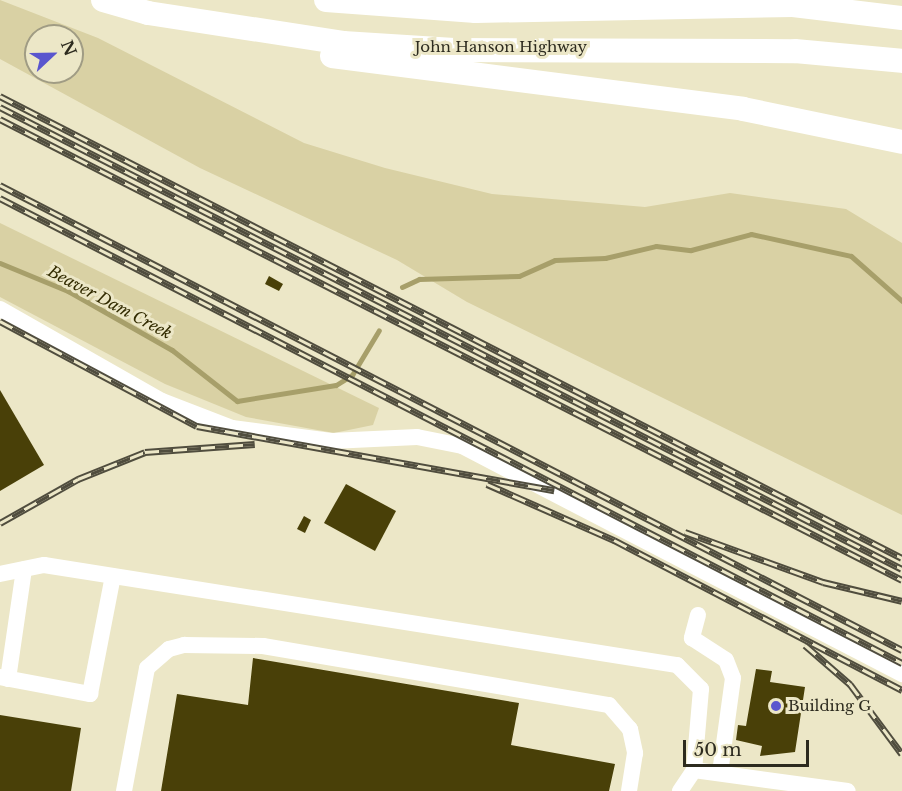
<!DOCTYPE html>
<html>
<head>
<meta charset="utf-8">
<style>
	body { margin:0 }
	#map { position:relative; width:902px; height:791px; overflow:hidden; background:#ece7c7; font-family:"Libre Baskerville",serif }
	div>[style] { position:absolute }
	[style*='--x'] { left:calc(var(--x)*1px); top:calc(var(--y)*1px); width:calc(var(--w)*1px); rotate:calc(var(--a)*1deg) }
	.green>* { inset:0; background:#d9d1a4 }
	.stream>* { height:5px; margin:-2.5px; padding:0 2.5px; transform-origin:2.5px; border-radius:2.5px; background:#a79f6a }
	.building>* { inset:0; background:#494008 }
	.minor>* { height:16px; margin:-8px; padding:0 8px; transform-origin:8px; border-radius:8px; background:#fff }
	.highway>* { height:24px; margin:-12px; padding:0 12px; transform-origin:12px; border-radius:12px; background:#fff }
	.rail>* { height:7px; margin-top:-3.5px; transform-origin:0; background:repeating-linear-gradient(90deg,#ece7c7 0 14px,#504d3e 0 28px); box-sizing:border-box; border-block:2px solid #504d3e }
	.dots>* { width:16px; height:16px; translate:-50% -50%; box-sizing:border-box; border:3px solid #ece7c7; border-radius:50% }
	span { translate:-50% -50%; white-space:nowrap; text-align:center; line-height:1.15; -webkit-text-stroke:6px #ece7c7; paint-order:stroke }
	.street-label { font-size:15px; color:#2d2b1f }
	.poi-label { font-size:15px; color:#2d2b1f }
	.left { translate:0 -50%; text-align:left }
	.water-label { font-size:16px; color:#322b00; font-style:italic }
	.north { position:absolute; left:24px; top:24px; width:60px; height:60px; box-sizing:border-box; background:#ece7c7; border:2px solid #a09c84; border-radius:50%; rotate:68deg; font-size:16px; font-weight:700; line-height:24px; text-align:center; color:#2d2b1f }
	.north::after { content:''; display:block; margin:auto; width:21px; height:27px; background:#5a56ce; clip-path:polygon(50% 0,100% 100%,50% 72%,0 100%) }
	.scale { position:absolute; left:683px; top:740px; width:126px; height:27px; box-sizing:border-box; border:3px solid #2d2b1f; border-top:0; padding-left:8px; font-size:18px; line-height:21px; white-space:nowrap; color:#2d2b1f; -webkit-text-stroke:4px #ece7c7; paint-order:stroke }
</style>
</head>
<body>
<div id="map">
	<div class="green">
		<i style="clip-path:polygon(evenodd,0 0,98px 38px,304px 143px,385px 168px,492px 194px,645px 207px,730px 193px,846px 209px,902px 243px,902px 515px,467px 302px,397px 260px,200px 168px,0 59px,0 0,36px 36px,72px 36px,72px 72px,36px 72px,36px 36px)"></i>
		<i style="clip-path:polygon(0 223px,379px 408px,373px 425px,334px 433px,246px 417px,165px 384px,0 297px)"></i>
	</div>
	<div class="stream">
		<i style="--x:0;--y:263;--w:74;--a:22.4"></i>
		<i style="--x:68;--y:291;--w:120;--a:29.6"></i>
		<i style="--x:172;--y:350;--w:83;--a:38.1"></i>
		<i style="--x:237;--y:401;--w:100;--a:-9.2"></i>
		<i style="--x:336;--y:385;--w:19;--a:-32"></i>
		<i style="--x:352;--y:375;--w:52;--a:-59"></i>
		<i style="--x:402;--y:287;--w:19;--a:-25"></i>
		<i style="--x:419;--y:279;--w:100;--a:-1.7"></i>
		<i style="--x:519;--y:276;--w:39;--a:-24"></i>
		<i style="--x:555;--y:260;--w:50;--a:-2.3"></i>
		<i style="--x:605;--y:258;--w:52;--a:-13.2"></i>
		<i style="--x:656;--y:246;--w:35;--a:7"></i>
		<i style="--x:691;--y:250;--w:62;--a:-14.9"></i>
		<i style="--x:751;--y:234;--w:102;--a:12.4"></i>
		<i style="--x:851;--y:256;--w:68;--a:41.4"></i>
	</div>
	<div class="building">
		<i style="clip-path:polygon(269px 276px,283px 284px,279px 291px,265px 284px)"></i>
		<i style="clip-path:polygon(0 390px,44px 465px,0 491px)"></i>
		<i style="clip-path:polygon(346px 484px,396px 511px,375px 551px,324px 523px)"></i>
		<i style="clip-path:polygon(304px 516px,311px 520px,305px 533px,297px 529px)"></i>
		<i style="clip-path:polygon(253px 658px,519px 703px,511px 745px,615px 764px,609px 791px,161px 791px,177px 694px,248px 705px)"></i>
		<i style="clip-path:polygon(756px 669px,772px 671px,770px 682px,805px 687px,795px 752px,760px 756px,762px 746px,736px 740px,738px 725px,746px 726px)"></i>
		<i style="clip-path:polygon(0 715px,81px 728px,71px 791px,0 791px)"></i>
	</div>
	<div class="minor">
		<i style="--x:0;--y:309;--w:186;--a:29.6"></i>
		<i style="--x:162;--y:401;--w:75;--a:21.1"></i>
		<i style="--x:232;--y:428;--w:100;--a:7.5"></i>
		<i style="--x:331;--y:441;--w:86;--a:-2.7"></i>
		<i style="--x:417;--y:437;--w:46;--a:11.3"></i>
		<i style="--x:462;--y:446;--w:496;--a:27.4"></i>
		<i style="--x:0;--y:574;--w:45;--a:-11.6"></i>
		<i style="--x:44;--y:565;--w:641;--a:8.98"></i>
		<i style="--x:677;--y:665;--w:34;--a:45"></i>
		<i style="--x:701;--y:689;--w:81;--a:94.9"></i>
		<i style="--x:698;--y:615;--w:24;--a:105"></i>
		<i style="--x:692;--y:638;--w:40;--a:32.9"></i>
		<i style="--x:726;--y:660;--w:19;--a:69"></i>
		<i style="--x:733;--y:678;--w:96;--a:97.8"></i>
		<i style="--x:0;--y:677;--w:92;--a:10.7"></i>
		<i style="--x:90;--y:694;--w:120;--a:-79"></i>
		<i style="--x:8;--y:679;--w:111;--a:-81.7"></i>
		<i style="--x:124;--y:791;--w:125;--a:-79.4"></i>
		<i style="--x:147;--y:668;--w:29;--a:-41"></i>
		<i style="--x:169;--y:649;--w:16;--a:-15"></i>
		<i style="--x:184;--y:645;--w:79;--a:0.7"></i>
		<i style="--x:263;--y:646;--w:351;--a:9.7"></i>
		<i style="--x:609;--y:705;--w:32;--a:49"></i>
		<i style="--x:630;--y:729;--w:25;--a:78"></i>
		<i style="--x:635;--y:753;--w:38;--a:99"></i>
		<i style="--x:680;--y:791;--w:25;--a:-56"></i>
		<i style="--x:694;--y:770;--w:155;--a:7.8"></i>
	</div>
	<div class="highway">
		<i style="--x:103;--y:0;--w:47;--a:16.1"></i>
		<i style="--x:148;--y:13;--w:197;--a:8.7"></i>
		<i style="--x:343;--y:43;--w:111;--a:3.6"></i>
		<i style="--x:454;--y:50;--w:341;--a:0.2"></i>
		<i style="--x:795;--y:51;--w:107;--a:5.3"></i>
		<i style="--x:326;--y:0;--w:150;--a:4.2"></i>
		<i style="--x:476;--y:11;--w:317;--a:-1.1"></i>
		<i style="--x:793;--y:5;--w:110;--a:6.8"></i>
		<i style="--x:332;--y:56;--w:414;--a:7.3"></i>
		<i style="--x:743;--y:109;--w:162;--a:11.7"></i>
	</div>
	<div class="rail">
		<i style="--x:0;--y:96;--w:1013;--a:27.12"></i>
		<i style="--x:0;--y:107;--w:1013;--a:27.12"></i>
		<i style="--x:0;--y:119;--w:1013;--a:27.07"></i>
		<i style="--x:0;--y:185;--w:1015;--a:27.27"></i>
		<i style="--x:0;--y:198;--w:1015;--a:27.27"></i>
		<i style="--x:0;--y:321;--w:223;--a:28.1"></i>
		<i style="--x:197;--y:426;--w:363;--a:10.2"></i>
		<i style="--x:487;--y:484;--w:139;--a:23.8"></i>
		<i style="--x:614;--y:540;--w:325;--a:27.5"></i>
		<i style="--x:0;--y:523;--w:90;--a:-29.4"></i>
		<i style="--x:78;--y:479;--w:72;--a:-21.9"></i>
		<i style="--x:145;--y:452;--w:110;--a:-4.2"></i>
		<i style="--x:685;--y:532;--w:147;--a:19.9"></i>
		<i style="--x:823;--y:582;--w:81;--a:13.5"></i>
		<i style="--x:805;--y:645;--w:60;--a:40.9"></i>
		<i style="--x:850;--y:684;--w:87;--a:53.4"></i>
	</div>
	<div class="dots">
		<i style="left:776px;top:706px;background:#5a56ce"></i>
	</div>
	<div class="street-label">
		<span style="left:501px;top:47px">John Hanson Highway</span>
	</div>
	<div class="poi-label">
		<span class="left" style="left:788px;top:706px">Building G</span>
	</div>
	<div class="water-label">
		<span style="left:110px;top:302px;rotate:28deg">Beaver Dam Creek</span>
	</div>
	<div class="north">N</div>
	<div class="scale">50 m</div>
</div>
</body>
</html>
